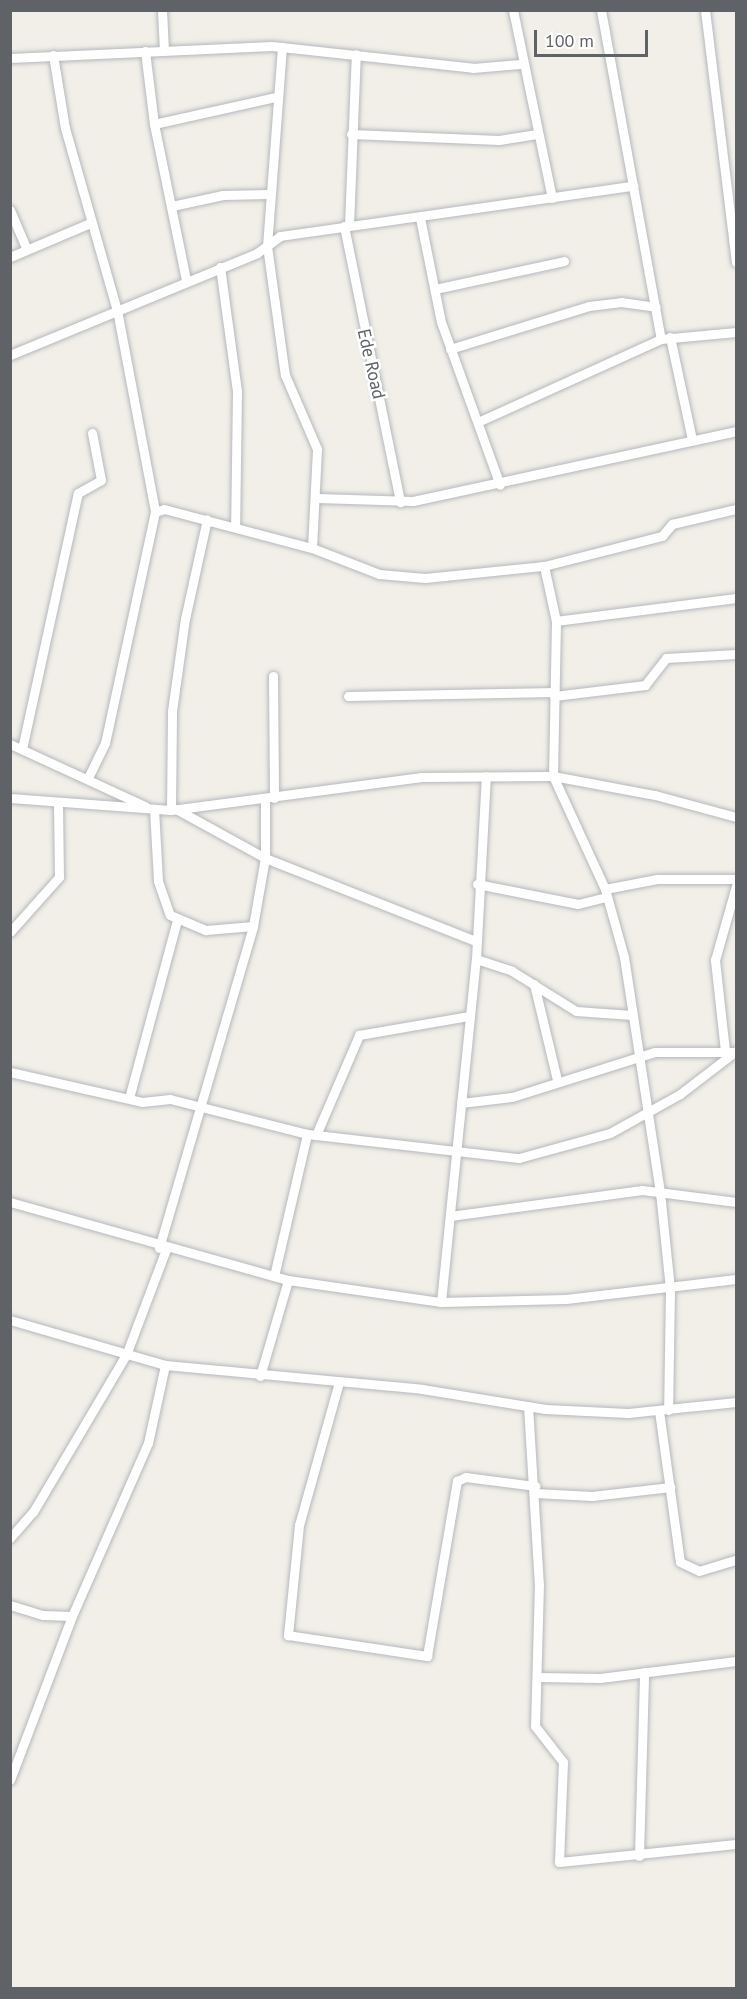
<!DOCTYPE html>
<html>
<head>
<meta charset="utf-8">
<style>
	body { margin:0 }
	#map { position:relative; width:747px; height:1999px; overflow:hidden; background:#f1efe8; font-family:"PT Sans",sans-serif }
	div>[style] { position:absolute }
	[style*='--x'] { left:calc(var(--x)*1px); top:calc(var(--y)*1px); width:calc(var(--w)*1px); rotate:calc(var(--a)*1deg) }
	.roads { filter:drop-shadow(0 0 2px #b5b8bc) drop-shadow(0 0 2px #b5b8bc) }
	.minor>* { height:9px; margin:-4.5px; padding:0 4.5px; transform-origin:4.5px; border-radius:4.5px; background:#fff }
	span { translate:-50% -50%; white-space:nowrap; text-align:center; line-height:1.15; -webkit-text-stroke:5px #fff; paint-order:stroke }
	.street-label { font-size:18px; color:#5f6368 }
	.frame { position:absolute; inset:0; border:12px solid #5f6368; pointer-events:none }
	.scale { position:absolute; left:534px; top:30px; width:114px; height:27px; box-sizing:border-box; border:3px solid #5f6368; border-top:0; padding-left:8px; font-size:18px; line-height:21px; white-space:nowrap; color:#5f6368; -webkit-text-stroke:4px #fff; paint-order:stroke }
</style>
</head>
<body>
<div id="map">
	<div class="roads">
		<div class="minor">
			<i style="--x:162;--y:10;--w:41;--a:87.2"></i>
			<i style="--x:513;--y:10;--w:192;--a:78.3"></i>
			<i style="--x:601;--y:10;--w:334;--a:79.7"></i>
			<i style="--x:705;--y:10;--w:254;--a:83"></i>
			<i style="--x:282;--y:47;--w:200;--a:94.3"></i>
			<i style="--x:267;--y:246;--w:130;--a:82.1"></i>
			<i style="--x:285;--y:375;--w:81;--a:66.6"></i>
			<i style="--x:317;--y:449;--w:99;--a:92.9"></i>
			<i style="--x:145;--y:51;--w:74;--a:83"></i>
			<i style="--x:154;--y:124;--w:159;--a:78.4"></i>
			<i style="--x:53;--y:55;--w:74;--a:80.7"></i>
			<i style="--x:65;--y:128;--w:189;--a:74.1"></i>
			<i style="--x:117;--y:310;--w:206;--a:79.3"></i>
			<i style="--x:155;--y:512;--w:236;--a:102.2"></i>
			<i style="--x:105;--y:743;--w:39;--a:116"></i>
			<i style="--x:10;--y:58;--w:262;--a:-2.6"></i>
			<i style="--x:272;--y:46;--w:202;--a:6.2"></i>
			<i style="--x:473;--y:68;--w:47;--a:-4.9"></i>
			<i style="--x:154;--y:124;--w:125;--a:-12.5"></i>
			<i style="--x:351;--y:134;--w:148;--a:2.3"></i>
			<i style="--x:499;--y:140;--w:38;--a:-9"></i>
			<i style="--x:172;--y:206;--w:52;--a:-12.2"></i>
			<i style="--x:223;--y:195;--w:47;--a:-1.2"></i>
			<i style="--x:10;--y:210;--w:43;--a:67"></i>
			<i style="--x:420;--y:218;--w:106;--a:78.6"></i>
			<i style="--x:441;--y:322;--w:173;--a:70.1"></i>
			<i style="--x:349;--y:225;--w:171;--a:-87.7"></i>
			<i style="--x:344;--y:226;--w:282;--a:78.5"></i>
			<i style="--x:10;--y:257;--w:87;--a:-23"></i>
			<i style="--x:220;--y:267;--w:125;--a:82.2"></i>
			<i style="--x:237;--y:391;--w:136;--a:90.8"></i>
			<i style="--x:435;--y:289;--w:132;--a:-12.2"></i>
			<i style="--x:670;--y:337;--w:105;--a:77.9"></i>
			<i style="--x:450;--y:349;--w:145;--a:-17.2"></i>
			<i style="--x:589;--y:306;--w:32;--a:-7"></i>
			<i style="--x:621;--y:302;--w:35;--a:8"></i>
			<i style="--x:10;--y:355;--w:267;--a:-22.4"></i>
			<i style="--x:257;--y:253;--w:29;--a:-36"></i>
			<i style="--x:280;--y:236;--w:357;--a:-8.1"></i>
			<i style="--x:480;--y:421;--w:199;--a:-24.4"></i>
			<i style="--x:661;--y:339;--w:75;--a:-5.3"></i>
			<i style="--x:317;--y:498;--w:96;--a:1.8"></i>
			<i style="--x:413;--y:501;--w:330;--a:-12.2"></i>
			<i style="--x:155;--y:512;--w:9;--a:-18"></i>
			<i style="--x:164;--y:509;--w:153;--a:14.8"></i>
			<i style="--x:312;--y:548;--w:72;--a:21.2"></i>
			<i style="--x:379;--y:574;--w:46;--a:5"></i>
			<i style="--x:425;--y:578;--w:120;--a:-5.8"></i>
			<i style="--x:544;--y:566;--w:122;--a:-14.3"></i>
			<i style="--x:662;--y:536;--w:16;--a:-50"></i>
			<i style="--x:672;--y:524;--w:66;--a:-13.2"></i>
			<i style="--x:544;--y:566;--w:56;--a:77.7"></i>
			<i style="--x:556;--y:621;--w:155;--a:91.1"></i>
			<i style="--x:553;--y:776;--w:124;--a:65.3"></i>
			<i style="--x:605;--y:889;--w:71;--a:74.4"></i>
			<i style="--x:624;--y:957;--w:238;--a:81.3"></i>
			<i style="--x:660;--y:1192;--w:98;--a:84.1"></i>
			<i style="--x:670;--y:1289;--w:121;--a:90.9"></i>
			<i style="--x:556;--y:621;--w:181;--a:-7.3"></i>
			<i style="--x:273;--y:676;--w:122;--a:89.5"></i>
			<i style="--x:348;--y:696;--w:206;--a:-1.1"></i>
			<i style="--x:554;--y:696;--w:92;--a:-6.9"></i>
			<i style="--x:645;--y:685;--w:34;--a:-52"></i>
			<i style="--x:666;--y:658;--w:70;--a:-3.3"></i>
			<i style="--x:10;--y:744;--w:149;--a:24.7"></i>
			<i style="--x:22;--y:749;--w:262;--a:-77.7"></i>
			<i style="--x:78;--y:493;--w:26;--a:-29"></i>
			<i style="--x:101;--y:480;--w:48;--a:-100.8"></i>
			<i style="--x:10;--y:798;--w:161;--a:4.3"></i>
			<i style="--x:171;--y:810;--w:253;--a:-7.5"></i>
			<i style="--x:422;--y:777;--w:131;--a:-0.4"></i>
			<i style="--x:553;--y:776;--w:104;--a:10.6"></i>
			<i style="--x:655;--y:795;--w:84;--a:15.2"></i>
			<i style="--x:154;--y:809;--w:72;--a:86.8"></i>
			<i style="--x:158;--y:881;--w:36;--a:71"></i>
			<i style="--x:170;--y:915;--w:39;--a:23"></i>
			<i style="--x:206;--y:930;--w:47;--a:-4.9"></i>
			<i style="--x:176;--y:809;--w:102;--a:28.8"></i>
			<i style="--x:265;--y:858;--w:227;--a:21.5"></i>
			<i style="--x:171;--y:810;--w:99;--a:-89.4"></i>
			<i style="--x:172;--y:711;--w:93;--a:-82"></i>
			<i style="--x:185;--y:619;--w:102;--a:-77.6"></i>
			<i style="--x:477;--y:884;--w:103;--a:11.2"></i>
			<i style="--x:578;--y:904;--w:30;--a:-14"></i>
			<i style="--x:605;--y:889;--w:53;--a:-10.9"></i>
			<i style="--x:657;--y:879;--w:79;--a:0"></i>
			<i style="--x:10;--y:932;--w:74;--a:-48.3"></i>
			<i style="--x:59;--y:877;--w:75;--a:-90.8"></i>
			<i style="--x:476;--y:959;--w:38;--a:18"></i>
			<i style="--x:512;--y:971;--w:75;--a:32"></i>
			<i style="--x:576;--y:1011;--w:56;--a:4.1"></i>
			<i style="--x:534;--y:984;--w:99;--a:76.5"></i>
			<i style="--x:725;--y:1051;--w:92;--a:-96.3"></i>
			<i style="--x:715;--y:960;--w:77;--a:-74.2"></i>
			<i style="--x:10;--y:1072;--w:135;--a:12.8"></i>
			<i style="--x:142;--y:1102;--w:28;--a:-6"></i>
			<i style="--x:170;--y:1099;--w:141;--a:14.3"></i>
			<i style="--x:307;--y:1134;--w:213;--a:6.5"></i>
			<i style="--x:519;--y:1158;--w:94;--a:-15.4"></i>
			<i style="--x:610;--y:1133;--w:80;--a:-29.1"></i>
			<i style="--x:680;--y:1094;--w:71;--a:-37.5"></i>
			<i style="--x:129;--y:1098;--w:184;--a:-74.9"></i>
			<i style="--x:461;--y:1103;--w:51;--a:-6.7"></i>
			<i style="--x:512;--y:1097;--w:150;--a:-17.5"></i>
			<i style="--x:655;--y:1052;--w:79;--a:0"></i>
			<i style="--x:316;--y:1135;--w:109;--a:-66.7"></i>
			<i style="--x:359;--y:1035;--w:112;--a:-9.8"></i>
			<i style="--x:10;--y:1202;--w:289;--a:15.7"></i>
			<i style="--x:288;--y:1280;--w:155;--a:8.2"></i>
			<i style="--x:441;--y:1302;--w:125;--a:-1.4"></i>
			<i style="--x:566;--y:1299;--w:171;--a:-6.7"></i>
			<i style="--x:450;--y:1216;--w:194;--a:-7.7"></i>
			<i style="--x:642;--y:1190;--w:95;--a:7.3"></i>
			<i style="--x:159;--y:1248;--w:335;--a:-73.7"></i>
			<i style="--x:253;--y:926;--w:69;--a:-80"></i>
			<i style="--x:265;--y:858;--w:59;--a:-90"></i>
			<i style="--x:274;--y:1276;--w:146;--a:-76.9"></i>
			<i style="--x:441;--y:1302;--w:345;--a:-84.2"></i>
			<i style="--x:476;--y:959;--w:183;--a:-86.9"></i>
			<i style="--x:10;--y:1320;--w:161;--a:16.2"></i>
			<i style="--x:165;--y:1365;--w:258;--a:5.3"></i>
			<i style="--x:422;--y:1389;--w:125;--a:9.2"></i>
			<i style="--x:545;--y:1409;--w:83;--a:2.8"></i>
			<i style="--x:628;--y:1413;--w:109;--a:-5.8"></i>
			<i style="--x:260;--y:1376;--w:100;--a:-73.7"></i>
			<i style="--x:339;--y:1382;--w:148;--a:105.6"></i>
			<i style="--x:299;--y:1525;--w:111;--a:95.7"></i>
			<i style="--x:288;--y:1635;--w:141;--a:8.6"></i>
			<i style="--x:427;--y:1656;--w:178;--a:-80.3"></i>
			<i style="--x:457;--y:1481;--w:10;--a:-24"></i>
			<i style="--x:466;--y:1477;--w:70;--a:7.4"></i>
			<i style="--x:528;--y:1406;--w:178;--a:86.5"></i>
			<i style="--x:539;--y:1584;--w:142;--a:91.6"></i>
			<i style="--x:535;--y:1726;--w:46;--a:52.1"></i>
			<i style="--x:563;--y:1762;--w:100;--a:92.3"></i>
			<i style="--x:559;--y:1862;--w:178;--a:-5.8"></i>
			<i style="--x:659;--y:1411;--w:152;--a:82.1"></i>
			<i style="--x:680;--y:1562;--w:21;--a:25"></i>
			<i style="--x:699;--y:1571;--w:39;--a:-17"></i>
			<i style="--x:535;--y:1493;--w:57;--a:3"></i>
			<i style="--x:592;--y:1496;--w:79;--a:-6.6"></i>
			<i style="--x:10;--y:1538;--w:35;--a:-49"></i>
			<i style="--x:33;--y:1512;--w:182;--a:-59.4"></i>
			<i style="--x:126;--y:1355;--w:113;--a:-69.3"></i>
			<i style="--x:10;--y:1605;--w:34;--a:17"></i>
			<i style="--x:43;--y:1615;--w:29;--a:2"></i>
			<i style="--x:538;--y:1677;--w:62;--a:0.9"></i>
			<i style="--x:600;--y:1678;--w:137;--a:-7.1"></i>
			<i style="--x:10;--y:1780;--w:175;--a:-69.3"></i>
			<i style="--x:72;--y:1616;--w:189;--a:-66.3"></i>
			<i style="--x:148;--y:1443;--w:80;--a:-77.7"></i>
			<i style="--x:639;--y:1856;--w:184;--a:-88.4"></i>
		</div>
	</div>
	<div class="street-label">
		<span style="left:371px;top:364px;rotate:77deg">Ede Road</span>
	</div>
	<div class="frame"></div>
	<div class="scale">100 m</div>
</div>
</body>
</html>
